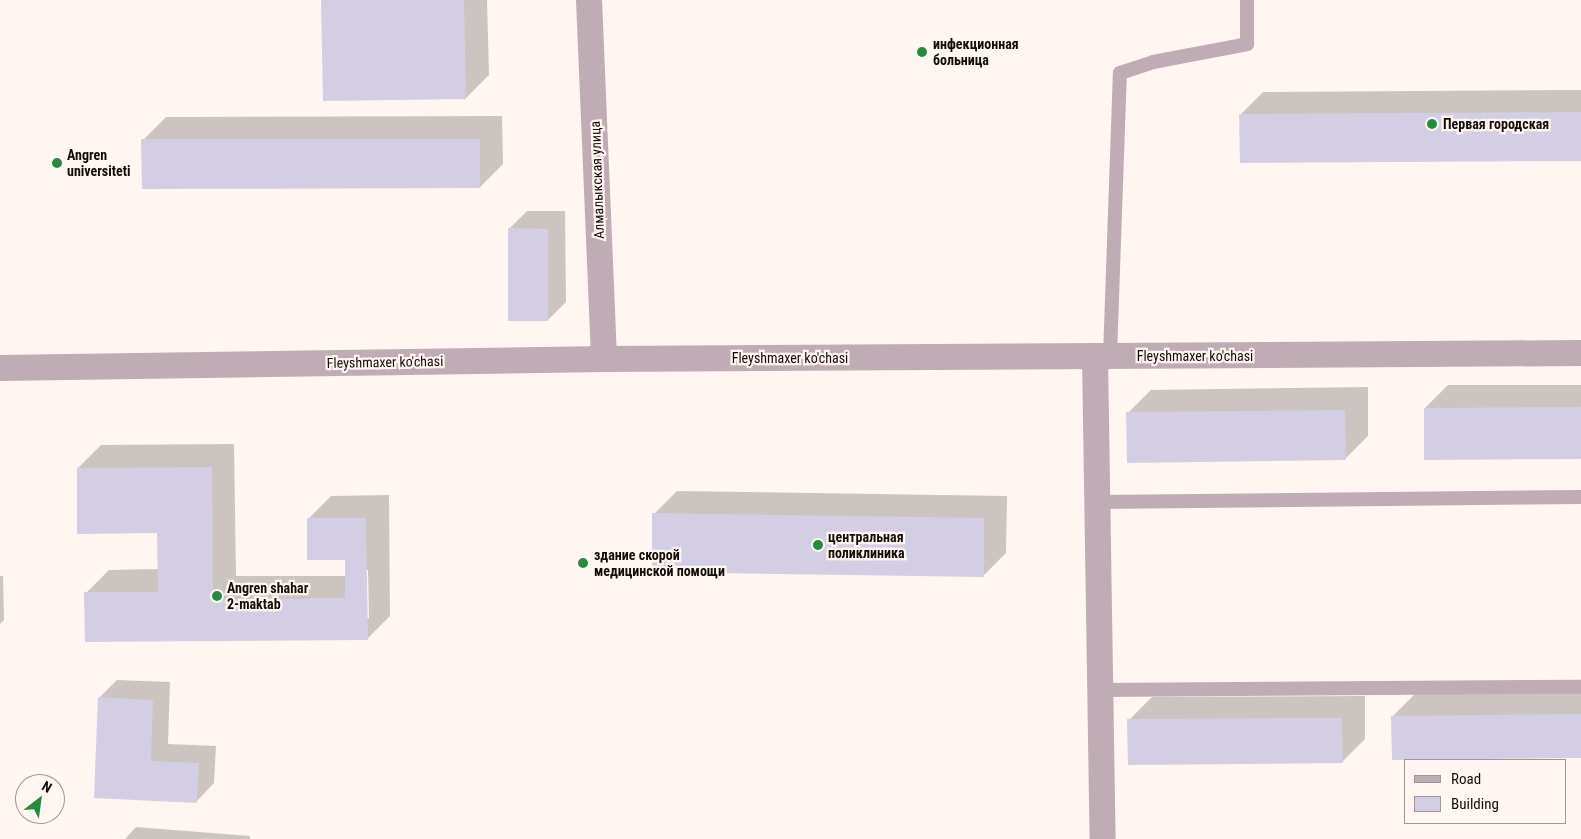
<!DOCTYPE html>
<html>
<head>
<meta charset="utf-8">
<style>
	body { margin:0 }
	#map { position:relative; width:1581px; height:839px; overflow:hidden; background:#fff6f1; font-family:"Roboto Condensed",sans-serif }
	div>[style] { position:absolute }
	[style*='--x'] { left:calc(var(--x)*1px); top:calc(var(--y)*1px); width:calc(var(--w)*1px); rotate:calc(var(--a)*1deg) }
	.shadow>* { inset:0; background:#0003 }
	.building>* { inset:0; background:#d3cee3 }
	.service>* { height:14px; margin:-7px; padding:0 7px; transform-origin:7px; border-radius:7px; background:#c0acb4 }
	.minor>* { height:26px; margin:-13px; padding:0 13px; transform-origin:13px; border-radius:13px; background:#c0acb4 }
	.dots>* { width:14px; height:14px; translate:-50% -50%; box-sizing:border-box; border:2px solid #fff6f1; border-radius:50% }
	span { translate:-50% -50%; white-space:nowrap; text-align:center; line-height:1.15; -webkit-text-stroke:4.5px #fff6f1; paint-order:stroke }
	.poi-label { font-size:14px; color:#120c08; font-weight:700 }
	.left { translate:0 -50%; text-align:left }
	.street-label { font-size:14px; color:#120c08 }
	.legend { position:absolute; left:1404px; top:759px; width:162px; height:65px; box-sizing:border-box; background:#fff6f1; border:1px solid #a09894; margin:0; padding:6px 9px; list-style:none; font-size:15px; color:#120c08 }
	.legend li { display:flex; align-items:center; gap:10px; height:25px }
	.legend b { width:25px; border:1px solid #a09894 }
	.north { position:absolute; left:15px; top:774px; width:50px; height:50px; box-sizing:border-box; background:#fff6f1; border:1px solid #a09894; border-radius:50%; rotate:30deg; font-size:14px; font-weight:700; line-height:20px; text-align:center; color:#120c08 }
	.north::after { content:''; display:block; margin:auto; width:18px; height:22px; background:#248b41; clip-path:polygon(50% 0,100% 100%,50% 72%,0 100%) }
</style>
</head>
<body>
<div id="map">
	<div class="shadow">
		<i style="clip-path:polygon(322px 0,487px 0,489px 75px,466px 98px)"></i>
		<i style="clip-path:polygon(1581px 90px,1581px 160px,1240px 115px,1263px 92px)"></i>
		<i style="clip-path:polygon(502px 116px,503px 164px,480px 187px,143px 140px,166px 117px)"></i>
		<i style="clip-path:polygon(527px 211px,565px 211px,566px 302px,548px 320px,509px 229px)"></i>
		<i style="clip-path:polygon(1448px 385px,1581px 385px,1581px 458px,1425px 408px)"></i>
		<i style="clip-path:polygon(1368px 387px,1368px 436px,1345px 459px,1128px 413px,1151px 390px)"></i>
		<i style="clip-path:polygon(evenodd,234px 444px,236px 576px,346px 576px,346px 559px,308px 519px,331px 496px,389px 495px,390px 616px,367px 639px,86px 593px,109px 570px,159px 569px,159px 532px,78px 468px,101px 445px,234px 444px,366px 570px,368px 570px,369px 618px,366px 618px,366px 570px)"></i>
		<i style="clip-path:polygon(677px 491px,1007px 496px,1006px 553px,983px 576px,654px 514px)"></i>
		<i style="clip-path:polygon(0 576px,3px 576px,4px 620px,0 624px)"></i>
		<i style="clip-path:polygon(117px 680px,170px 682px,168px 744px,216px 746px,214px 783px,197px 801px,95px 797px,99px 698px)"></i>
		<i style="clip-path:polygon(1581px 692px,1581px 757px,1393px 716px,1416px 693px)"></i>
		<i style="clip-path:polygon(1365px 696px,1365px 739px,1342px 762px,1129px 720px,1152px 697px)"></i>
		<i style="clip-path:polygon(136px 827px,250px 836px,250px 839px,125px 839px)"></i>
	</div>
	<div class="building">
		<i style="clip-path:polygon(321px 0,464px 0,466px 99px,323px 101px)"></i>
		<i style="clip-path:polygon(1581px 112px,1581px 161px,1240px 163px,1239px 114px)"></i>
		<i style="clip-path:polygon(141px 139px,480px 139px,480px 188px,142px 189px)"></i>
		<i style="clip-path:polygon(508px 228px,548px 229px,548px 321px,508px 321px)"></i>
		<i style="clip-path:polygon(1581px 407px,1581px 459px,1424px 460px,1424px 408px)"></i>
		<i style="clip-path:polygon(1345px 410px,1346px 460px,1127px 463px,1126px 412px)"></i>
		<i style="clip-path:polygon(212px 467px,213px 599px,345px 598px,345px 560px,307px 560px,307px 518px,366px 518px,368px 640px,85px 642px,84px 592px,158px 592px,157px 533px,77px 534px,77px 468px)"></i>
		<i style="clip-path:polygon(652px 513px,984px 518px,984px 577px,652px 572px)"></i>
		<i style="clip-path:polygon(98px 697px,153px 700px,151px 761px,199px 763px,197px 803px,94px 798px)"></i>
		<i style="clip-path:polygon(1581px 714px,1581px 758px,1392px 760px,1391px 716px)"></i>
		<i style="clip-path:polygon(1342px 718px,1343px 763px,1128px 765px,1127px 719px)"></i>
	</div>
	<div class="service">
		<i style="--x:1110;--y:356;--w:283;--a:-88"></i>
		<i style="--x:1120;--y:73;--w:35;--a:-18"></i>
		<i style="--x:1153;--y:62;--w:96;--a:-10.8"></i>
		<i style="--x:1247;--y:44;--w:44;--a:-90"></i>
		<i style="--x:1097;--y:502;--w:484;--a:-0.6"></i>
		<i style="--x:1100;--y:690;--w:481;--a:-0.4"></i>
	</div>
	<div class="minor">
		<i style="--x:589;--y:0;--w:359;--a:87.6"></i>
		<i style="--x:1095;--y:356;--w:483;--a:89.1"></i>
		<i style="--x:0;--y:368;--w:604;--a:-0.85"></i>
		<i style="--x:604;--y:359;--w:977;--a:-0.35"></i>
	</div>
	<div class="dots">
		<i style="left:922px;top:52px;background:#248b41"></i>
		<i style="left:1432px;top:124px;background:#248b41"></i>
		<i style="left:57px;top:163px;background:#248b41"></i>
		<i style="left:818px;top:545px;background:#248b41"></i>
		<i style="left:583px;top:563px;background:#248b41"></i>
		<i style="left:217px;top:596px;background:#248b41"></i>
	</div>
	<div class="poi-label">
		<span class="left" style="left:933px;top:52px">инфекционная<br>больница</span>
		<span class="left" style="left:1443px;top:124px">Первая городская</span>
		<span class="left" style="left:67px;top:163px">Angren<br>universiteti</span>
		<span class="left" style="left:828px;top:545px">центральная<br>поликлиника</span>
		<span class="left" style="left:594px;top:563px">здание скорой<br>медицинской помощи</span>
		<span class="left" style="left:227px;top:596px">Angren shahar<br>2-maktab</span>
	</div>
	<div class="street-label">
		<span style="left:597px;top:180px;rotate:-92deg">Алмалыкская улица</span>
		<span style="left:1195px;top:356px">Fleyshmaxer ko'chasi</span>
		<span style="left:790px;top:358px">Fleyshmaxer ko'chasi</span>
		<span style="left:385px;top:362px;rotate:-1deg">Fleyshmaxer ko'chasi</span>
	</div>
	<ul class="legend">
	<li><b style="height:6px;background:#c0acb4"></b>Road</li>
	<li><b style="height:14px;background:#d3cee3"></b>Building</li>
	</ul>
	<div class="north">N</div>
</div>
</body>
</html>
